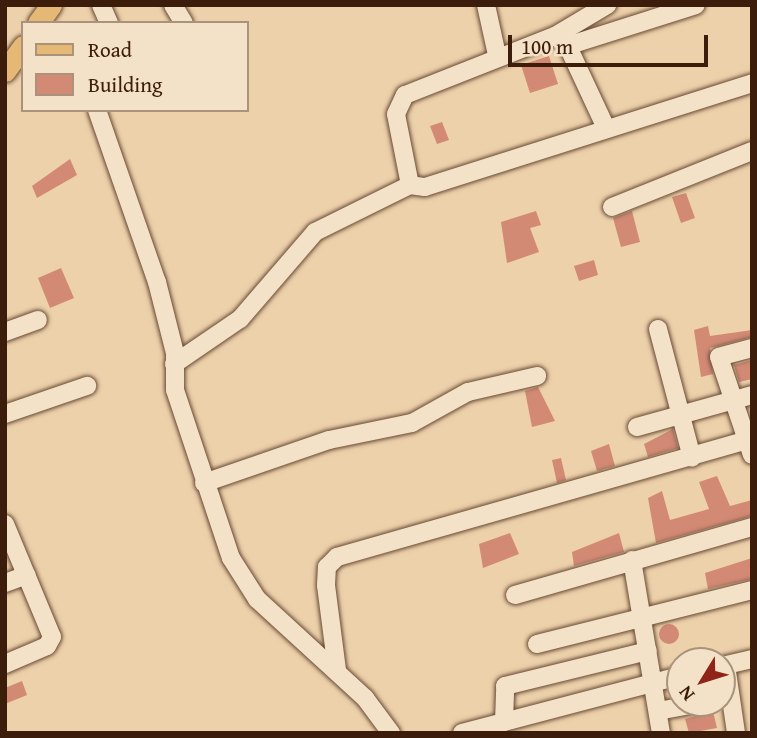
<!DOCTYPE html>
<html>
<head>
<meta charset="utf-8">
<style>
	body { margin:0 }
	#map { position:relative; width:757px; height:738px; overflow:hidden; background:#edd1ab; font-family:"Gentium Book Plus",serif }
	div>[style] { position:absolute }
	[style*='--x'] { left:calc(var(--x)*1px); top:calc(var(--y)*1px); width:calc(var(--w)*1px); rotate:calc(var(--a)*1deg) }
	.building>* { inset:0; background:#d28a75 }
	.round { border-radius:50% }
	.roads { filter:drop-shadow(0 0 2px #684932) drop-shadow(0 0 2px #684932) }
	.minor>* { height:18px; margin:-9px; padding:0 9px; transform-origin:9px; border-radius:9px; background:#f3e1c8 }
	.major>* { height:21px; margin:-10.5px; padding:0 10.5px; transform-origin:10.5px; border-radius:10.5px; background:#e6b876 }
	span { translate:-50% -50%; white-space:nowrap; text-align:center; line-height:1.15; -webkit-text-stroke:6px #f3e1c8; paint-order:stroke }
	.frame { position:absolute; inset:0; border:7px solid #3c1c0a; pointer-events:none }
	.legend { position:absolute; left:21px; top:21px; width:228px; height:91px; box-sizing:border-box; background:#f3e1c8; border:2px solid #aa927c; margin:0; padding:9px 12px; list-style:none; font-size:21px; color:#3c1c0a }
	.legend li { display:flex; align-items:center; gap:14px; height:35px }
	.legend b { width:35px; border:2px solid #aa927c }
	.north { position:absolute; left:666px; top:647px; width:70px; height:70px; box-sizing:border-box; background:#f3e1c8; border:2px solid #aa927c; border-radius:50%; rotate:232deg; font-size:19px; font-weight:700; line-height:28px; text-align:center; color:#3c1c0a }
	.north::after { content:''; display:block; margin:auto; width:24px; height:32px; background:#8f2418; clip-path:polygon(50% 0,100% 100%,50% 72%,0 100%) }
	.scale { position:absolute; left:508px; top:35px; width:200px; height:32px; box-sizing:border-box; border:4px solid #3c1c0a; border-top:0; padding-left:9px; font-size:21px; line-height:24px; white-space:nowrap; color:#3c1c0a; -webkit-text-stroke:5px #f3e1c8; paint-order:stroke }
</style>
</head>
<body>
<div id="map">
	<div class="building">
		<i style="clip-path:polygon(549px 56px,558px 84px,530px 93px,521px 65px)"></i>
		<i style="clip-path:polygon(442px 122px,449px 140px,437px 144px,430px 126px)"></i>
		<i style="clip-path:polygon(70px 159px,77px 175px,37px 198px,32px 186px)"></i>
		<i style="clip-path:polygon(686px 193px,695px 218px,681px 223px,672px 197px)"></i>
		<i style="clip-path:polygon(536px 211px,541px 225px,530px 228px,539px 252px,507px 263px,501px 222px)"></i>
		<i style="clip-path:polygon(632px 211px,640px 242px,621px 247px,613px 218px)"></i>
		<i style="clip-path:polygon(594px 260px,598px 275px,579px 281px,574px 266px)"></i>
		<i style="clip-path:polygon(61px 268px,74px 298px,50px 308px,38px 278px)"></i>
		<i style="clip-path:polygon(708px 326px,710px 336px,752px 330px,752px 337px,710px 348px,713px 374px,701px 377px,694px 330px)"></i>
		<i style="clip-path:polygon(752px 360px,752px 379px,739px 382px,734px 365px)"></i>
		<i style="clip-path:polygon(538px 387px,555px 421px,532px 427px,525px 391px)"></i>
		<i style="clip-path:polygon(673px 429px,678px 448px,648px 457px,644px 444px)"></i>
		<i style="clip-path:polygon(609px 444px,615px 466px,597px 471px,591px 451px)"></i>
		<i style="clip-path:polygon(561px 458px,566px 480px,557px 483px,552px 460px)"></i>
		<i style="clip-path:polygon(717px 476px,730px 506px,752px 500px,752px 516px,656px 543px,648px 498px,662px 491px,670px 520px,709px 509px,699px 482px)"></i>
		<i style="clip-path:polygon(510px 533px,519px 554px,483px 568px,479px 544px)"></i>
		<i style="clip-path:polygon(619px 533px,624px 552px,574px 566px,572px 552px)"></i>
		<i style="clip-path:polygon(752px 558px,752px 579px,708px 589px,705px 573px)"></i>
		<i class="round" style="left:659px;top:624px;width:20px;height:20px"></i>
		<i style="clip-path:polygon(22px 681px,27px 695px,5px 704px,5px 688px)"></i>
		<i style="clip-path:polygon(713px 711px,717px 728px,689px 733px,685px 719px)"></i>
	</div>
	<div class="roads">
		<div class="minor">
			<i style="--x:101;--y:5;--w:20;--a:66"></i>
			<i style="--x:173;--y:5;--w:21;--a:59"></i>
			<i style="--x:486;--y:5;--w:51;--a:77.6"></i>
			<i style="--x:564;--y:38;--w:97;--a:65"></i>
			<i style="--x:567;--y:46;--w:135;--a:-17.6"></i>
			<i style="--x:97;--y:110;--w:182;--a:70.8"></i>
			<i style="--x:157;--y:282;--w:73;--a:75.8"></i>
			<i style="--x:175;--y:353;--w:37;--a:90"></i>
			<i style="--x:175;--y:390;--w:177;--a:71.6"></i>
			<i style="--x:231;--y:558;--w:49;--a:57.6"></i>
			<i style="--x:257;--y:599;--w:147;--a:42.5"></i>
			<i style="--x:365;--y:698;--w:44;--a:53.4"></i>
			<i style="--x:410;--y:185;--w:15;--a:8"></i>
			<i style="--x:425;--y:187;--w:343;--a:-17.6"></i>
			<i style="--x:612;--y:207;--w:151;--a:-21.8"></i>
			<i style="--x:658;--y:329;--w:133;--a:75.2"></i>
			<i style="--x:5;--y:332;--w:35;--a:-20"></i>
			<i style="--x:752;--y:348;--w:34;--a:165"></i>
			<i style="--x:719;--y:357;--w:103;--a:71.4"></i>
			<i style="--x:174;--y:364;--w:80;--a:-34.3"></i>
			<i style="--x:240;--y:319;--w:115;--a:-49.2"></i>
			<i style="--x:315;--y:232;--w:106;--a:-26.3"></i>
			<i style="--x:410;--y:185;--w:72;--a:-101.2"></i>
			<i style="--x:396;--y:114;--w:21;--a:-65"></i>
			<i style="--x:405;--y:95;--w:161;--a:-21.5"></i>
			<i style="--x:555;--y:36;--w:61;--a:-30.8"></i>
			<i style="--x:5;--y:414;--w:87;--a:-18.9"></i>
			<i style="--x:637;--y:427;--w:119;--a:-15.5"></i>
			<i style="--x:204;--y:483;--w:132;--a:-19"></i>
			<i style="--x:329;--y:440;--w:85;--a:-11.6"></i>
			<i style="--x:412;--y:423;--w:64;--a:-29"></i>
			<i style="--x:468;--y:392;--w:71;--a:-13.1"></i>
			<i style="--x:5;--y:524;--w:122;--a:67.4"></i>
			<i style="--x:52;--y:637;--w:10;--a:119"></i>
			<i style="--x:47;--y:646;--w:46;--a:156.8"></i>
			<i style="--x:632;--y:560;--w:175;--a:80.5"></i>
			<i style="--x:5;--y:583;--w:23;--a:-20"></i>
			<i style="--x:515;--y:595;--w:247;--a:-16"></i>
			<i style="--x:537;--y:644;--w:222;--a:-14.1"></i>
			<i style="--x:726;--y:665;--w:69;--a:81.6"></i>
			<i style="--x:722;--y:666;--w:31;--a:-13"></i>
			<i style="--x:337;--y:670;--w:86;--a:-97.4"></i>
			<i style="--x:326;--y:585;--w:18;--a:-87"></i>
			<i style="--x:327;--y:567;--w:14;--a:-45"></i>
			<i style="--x:337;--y:557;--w:431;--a:-15.9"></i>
			<i style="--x:658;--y:711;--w:44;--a:-10.5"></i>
			<i style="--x:504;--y:722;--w:36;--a:-88"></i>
			<i style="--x:505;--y:686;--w:147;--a:-13.8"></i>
			<i style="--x:462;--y:733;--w:225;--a:-14.7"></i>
		</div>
		<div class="major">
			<i style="--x:38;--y:23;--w:22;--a:-54"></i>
			<i style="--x:5;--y:71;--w:31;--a:-54"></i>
		</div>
	</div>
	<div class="frame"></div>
	<ul class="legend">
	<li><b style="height:9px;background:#e6b876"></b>Road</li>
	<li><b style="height:19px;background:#d28a75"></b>Building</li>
	</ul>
	<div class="north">N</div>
	<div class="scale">100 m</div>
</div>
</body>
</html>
